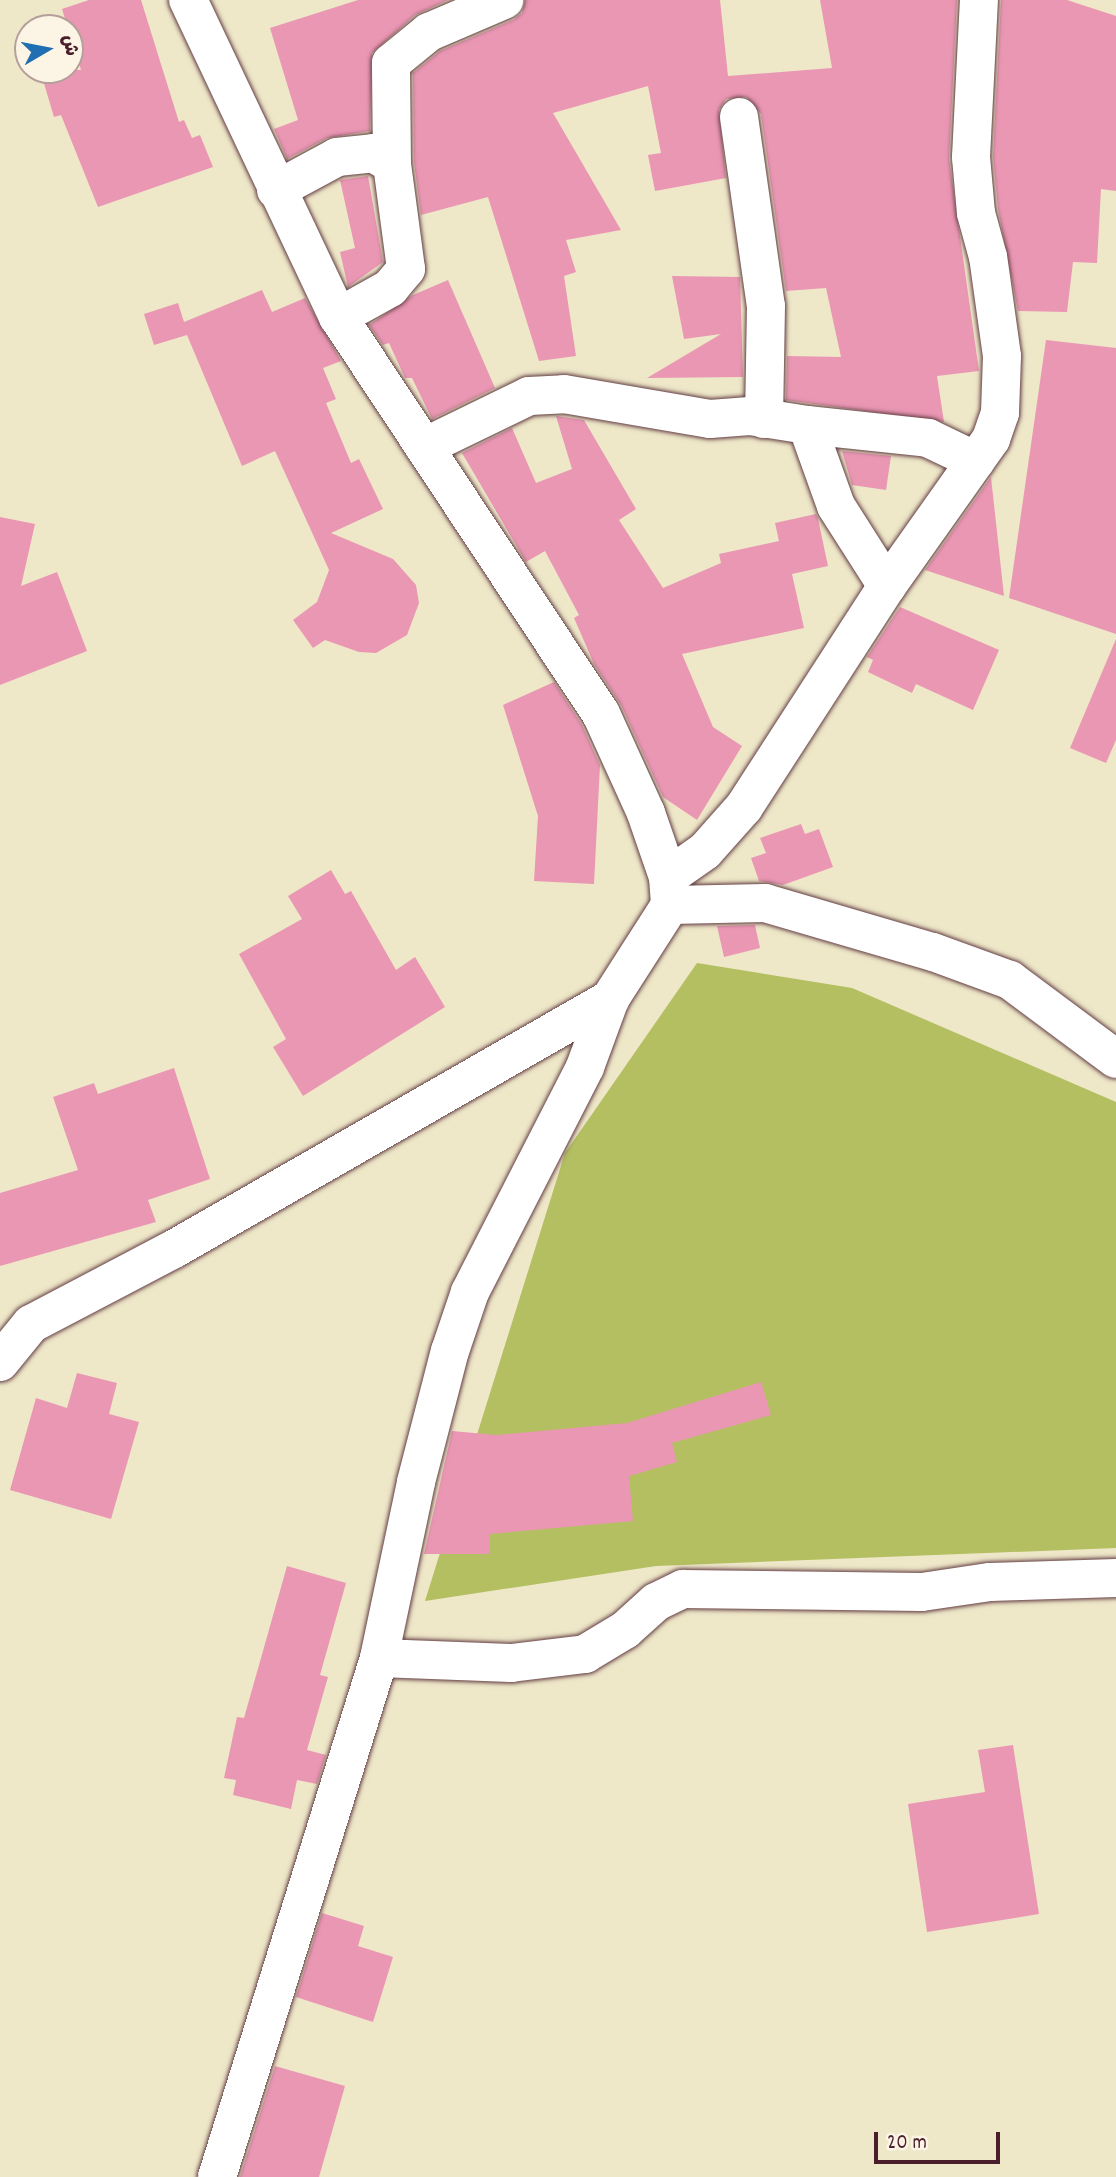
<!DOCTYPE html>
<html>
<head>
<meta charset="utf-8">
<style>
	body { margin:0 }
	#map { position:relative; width:1116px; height:2177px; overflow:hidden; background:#eee7c8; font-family:Dekko,"Playpen Sans Arabic",sans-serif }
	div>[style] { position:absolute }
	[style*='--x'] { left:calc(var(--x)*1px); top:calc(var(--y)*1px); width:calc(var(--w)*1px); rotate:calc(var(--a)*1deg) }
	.green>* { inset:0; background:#b3bf61 }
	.building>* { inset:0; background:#ea97b4 }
	.roads { filter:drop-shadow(0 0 2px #633d43) drop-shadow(0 0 2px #633d43) }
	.street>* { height:38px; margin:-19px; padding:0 19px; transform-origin:19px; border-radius:19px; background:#fff }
	.secondary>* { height:38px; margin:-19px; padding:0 19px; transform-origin:19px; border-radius:19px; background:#fff }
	span { translate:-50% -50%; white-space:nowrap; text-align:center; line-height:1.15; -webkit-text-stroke:5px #fcf5e5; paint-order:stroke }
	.north { position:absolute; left:14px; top:14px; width:70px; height:70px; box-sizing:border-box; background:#fcf5e5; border:2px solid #b59f9b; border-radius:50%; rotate:80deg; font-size:19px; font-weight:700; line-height:28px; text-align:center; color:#4a1f2b }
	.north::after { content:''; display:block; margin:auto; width:24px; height:32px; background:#1f6fb2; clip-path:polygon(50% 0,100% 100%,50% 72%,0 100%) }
	.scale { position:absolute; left:874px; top:2132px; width:126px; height:32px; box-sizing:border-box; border:4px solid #4a1f2b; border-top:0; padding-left:9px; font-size:21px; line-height:24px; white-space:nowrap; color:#4a1f2b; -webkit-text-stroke:5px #fcf5e5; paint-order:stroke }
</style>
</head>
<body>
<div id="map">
	<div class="green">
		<i style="clip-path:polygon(697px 963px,852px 988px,1116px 1102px,1116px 1548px,656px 1566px,425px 1601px,565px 1153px)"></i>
	</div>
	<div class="building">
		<i style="clip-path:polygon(89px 0,141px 0,179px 122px,184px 120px,192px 138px,200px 135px,213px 167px,98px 207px,61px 115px,54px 117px,40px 70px,81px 70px,62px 9px)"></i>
		<i style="clip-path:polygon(358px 0,448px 0,415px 15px,372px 53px,370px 131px,327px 138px,287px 159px,274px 129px,298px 120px,270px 28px)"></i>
		<i style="clip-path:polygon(525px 0,720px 0,728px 76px,832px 68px,820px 0,957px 0,949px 159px,979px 371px,937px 376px,944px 422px,786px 400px,787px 356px,841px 357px,826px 288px,786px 291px,761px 114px,746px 97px,726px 99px,719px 110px,726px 178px,655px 191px,648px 155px,661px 153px,648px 86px,553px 113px,621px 230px,566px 240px,576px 272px,564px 276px,576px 356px,539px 361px,488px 197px,421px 215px,414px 162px,413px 73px,440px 51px,513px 20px,522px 13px)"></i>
		<i style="clip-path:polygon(1001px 0,1067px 0,1116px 16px,1116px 191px,1101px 189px,1097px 263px,1073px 262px,1067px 312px,1018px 311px,998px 209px,993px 157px)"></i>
		<i style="clip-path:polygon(368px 176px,383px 262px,348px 287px,340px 252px,355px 248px,340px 180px)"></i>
		<i style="clip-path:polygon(672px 276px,740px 277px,743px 377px,647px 378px,721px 334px,684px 339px)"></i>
		<i style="clip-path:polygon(448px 280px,495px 388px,432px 419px,412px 378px,405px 378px,389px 343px,383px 345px,369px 325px,413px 295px)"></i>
		<i style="clip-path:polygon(262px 290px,272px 312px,305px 298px,341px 361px,323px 368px,336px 399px,326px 403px,351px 463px,359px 459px,383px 509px,331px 533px,393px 559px,416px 585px,419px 603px,407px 635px,376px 653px,359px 652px,325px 640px,313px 648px,293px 620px,317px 602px,329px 570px,275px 451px,242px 466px,187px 335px,154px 345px,144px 314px,178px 303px,184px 322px)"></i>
		<i style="clip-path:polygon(1046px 340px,1116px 348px,1116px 634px,1009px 598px)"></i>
		<i style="clip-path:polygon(556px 416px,584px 420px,636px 509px,619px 520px,663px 588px,721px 563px,719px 554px,779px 541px,775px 523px,816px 514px,818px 519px,828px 566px,792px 574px,804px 628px,682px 654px,713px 727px,742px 746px,697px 820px,663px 797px,621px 705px,594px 664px,574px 618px,579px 615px,545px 551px,526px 562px,462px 453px,512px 428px,536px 483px,572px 469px)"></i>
		<i style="clip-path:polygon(842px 451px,891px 456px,886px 490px,852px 485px)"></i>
		<i style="clip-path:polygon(991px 477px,1004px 596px,925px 570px)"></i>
		<i style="clip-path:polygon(0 517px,35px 524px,21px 586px,57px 572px,87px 651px,0 685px)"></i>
		<i style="clip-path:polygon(900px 607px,999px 650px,973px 710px,916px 684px,912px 693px,868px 672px,873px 660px,867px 657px)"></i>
		<i style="clip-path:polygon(1116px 639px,1116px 740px,1106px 763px,1070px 748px)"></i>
		<i style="clip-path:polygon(554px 682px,582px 725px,600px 765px,594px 884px,534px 881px,538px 816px,503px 705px)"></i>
		<i style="clip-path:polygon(801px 824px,805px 834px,819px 829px,833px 867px,783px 885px,759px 881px,751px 858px,766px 853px,760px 838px)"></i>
		<i style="clip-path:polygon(331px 870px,345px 894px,351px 891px,396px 970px,415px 957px,445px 1007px,303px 1096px,273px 1047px,286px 1039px,239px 954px,302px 919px,288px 896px)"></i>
		<i style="clip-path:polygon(755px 925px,760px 948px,724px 957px,717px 926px)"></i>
		<i style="clip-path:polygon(174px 1068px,210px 1179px,148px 1200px,156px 1222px,0 1266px,0 1193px,78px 1170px,53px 1097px,94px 1083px,98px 1094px)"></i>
		<i style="clip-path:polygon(77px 1373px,117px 1383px,109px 1414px,139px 1422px,111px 1519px,10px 1490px,36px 1398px,67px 1408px)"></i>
		<i style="clip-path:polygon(761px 1382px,771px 1415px,672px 1443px,677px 1462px,629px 1476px,633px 1521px,490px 1534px,490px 1554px,424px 1554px,452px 1431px,496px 1435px,627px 1423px)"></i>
		<i style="clip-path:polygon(287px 1566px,346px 1583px,320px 1675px,328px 1677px,307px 1750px,326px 1755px,317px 1784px,297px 1780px,291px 1809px,233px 1795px,236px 1780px,224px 1778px,237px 1717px,244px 1718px)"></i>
		<i style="clip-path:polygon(1013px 1745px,1039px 1914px,927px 1932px,908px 1804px,985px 1792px,978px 1750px)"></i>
		<i style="clip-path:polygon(322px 1913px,364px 1926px,358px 1946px,393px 1957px,373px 2022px,296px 1997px)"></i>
		<i style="clip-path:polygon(275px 2066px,345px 2086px,319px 2177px,240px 2177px)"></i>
	</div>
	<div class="roads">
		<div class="street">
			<i style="--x:739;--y:117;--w:191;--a:81.9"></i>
			<i style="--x:766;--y:306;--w:113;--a:91"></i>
			<i style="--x:276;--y:190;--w:69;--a:-28.4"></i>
			<i style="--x:337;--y:157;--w:36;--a:-6"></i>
			<i style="--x:373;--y:153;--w:22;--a:30"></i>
			<i style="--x:338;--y:317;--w:60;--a:-29.1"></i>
			<i style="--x:390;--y:288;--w:25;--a:-50"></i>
			<i style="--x:406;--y:269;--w:106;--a:-97.6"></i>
			<i style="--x:392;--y:164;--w:101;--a:-90.6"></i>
			<i style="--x:391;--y:63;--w:49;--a:-39.2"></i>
			<i style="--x:429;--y:32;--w:82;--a:-23.1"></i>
			<i style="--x:807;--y:425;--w:122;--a:6.1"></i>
			<i style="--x:928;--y:438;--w:53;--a:25.6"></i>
			<i style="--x:424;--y:447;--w:117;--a:-25.9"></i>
			<i style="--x:529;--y:396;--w:35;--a:-3"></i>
			<i style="--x:564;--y:394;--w:148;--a:9.7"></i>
			<i style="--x:710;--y:419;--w:40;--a:-4.3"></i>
			<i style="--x:750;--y:416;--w:58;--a:9"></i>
			<i style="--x:807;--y:425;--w:86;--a:70.3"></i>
			<i style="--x:836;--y:506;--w:95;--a:57.5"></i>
			<i style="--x:668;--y:877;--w:45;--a:-35.1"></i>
			<i style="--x:705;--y:851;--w:59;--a:-48.4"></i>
			<i style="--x:744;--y:807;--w:263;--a:-57.1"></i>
			<i style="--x:887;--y:586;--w:180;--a:-54.7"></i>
			<i style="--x:991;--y:439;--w:28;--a:-71"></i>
			<i style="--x:1000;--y:413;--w:57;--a:-88"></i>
			<i style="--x:1002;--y:356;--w:100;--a:-98"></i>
			<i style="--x:988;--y:257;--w:46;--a:-105.3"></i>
			<i style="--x:976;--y:213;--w:56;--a:-95.1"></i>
			<i style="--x:971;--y:157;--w:157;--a:-87.1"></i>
			<i style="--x:670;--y:905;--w:95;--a:-1.2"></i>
			<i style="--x:765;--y:903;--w:175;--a:16.3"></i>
			<i style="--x:933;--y:952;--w:82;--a:20"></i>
			<i style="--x:1010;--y:980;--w:132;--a:36.7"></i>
			<i style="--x:379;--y:1658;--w:132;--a:2.2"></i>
			<i style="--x:511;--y:1663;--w:75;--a:-6.9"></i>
			<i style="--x:585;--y:1654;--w:47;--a:-31"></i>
			<i style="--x:625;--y:1630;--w:42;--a:-42.1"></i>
			<i style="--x:656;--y:1602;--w:30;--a:-26"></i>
			<i style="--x:683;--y:1589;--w:239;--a:0.7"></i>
			<i style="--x:922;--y:1592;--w:69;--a:-8.4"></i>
			<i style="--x:990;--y:1582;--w:126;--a:-1.8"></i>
			<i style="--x:217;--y:2177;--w:544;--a:-72.66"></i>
			<i style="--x:379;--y:1658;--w:180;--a:-78.1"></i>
			<i style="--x:416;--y:1482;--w:135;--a:-75.5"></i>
			<i style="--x:450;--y:1351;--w:62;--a:-71.3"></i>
			<i style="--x:470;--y:1292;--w:253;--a:-62.9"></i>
			<i style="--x:585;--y:1067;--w:72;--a:-69.8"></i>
		</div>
		<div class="secondary">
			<i style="--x:0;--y:1362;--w:49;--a:-50.8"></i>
			<i style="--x:31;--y:1324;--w:161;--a:-27.7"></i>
			<i style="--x:174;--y:1249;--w:503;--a:-29.83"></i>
			<i style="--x:610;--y:999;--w:112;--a:-57.4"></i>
			<i style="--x:670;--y:905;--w:28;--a:-94"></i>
			<i style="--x:668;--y:877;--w:68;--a:-109"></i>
			<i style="--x:646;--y:813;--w:109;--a:-114.4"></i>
			<i style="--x:601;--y:714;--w:476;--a:-123.5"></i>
			<i style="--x:338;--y:317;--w:351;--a:-115.3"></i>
		</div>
	</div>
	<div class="north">ش</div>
	<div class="scale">20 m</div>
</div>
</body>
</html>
